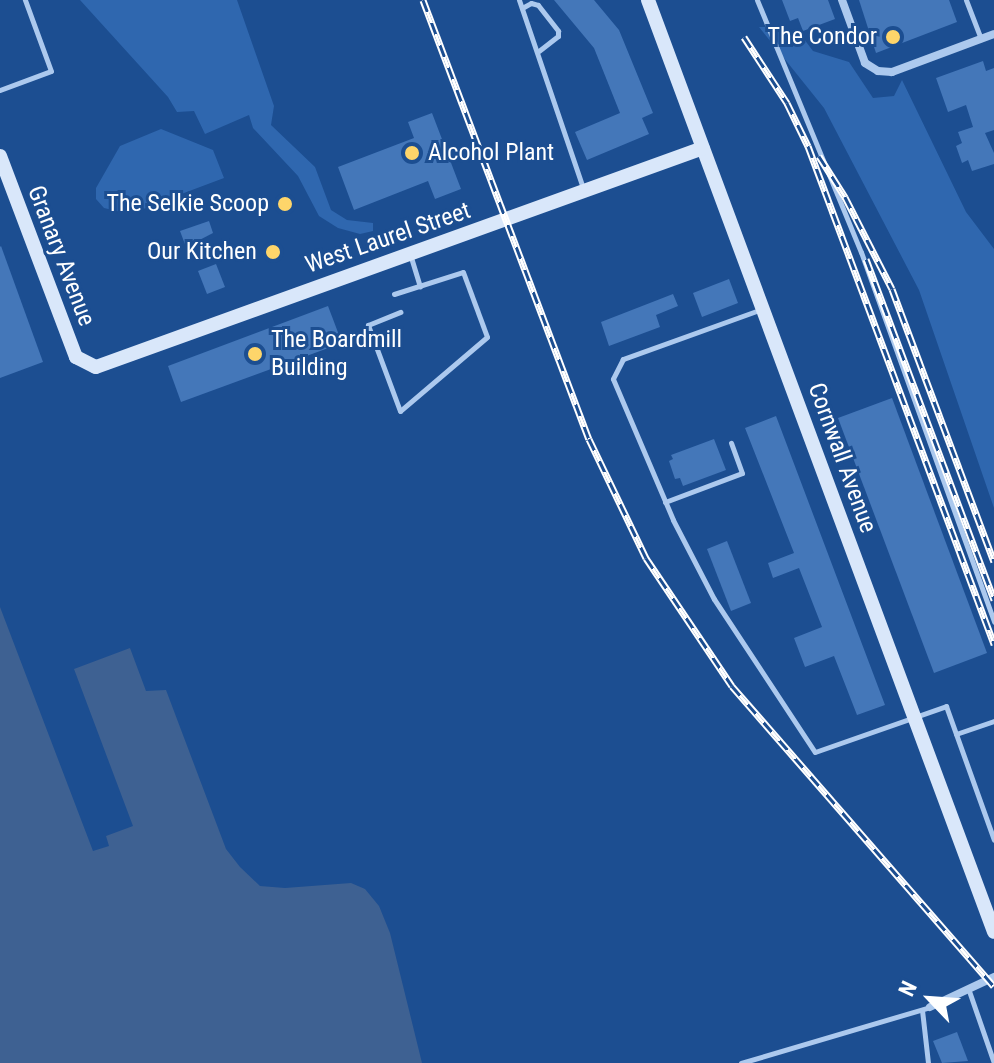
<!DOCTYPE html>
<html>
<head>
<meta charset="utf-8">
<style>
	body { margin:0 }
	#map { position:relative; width:994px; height:1063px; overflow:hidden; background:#1c4e91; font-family:"Roboto Condensed",sans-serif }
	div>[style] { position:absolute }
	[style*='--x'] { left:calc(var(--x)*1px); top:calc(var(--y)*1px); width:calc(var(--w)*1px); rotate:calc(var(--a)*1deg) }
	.green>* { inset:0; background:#2f67af }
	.water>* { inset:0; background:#3e6192 }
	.building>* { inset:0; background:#4477b9 }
	.lane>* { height:5px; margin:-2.5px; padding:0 2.5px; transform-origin:2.5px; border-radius:2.5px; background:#acc9ee }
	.street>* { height:8px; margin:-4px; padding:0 4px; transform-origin:4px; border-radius:4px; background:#acc9ee }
	.secondary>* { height:14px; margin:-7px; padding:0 7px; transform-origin:7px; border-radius:7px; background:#d9e7fa }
	.rail>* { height:7px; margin-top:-3.5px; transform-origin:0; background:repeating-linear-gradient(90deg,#1c4e91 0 12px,#fff 0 24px); box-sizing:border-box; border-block:2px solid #fff }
	.dots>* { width:22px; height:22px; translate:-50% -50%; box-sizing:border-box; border:4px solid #1c4e91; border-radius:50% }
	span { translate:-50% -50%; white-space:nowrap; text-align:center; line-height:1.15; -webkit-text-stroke:6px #1c4e91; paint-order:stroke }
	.poi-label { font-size:24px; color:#fff }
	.right { translate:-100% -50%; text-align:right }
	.left { translate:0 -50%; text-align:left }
	.street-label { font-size:24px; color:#fff }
	.north { position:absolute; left:890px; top:959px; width:80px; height:80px; -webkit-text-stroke:6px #1c4e91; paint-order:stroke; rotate:295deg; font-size:22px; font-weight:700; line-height:32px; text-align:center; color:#fff }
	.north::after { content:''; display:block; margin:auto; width:28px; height:36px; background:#fff; clip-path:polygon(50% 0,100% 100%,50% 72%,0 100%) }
</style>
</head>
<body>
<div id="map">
	<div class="green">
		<i style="clip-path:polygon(80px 0,237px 0,274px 106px,271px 125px,315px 167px,331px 210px,347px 220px,373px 223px,373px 231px,360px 234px,338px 228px,319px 216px,298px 176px,253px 128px,249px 115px,205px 134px,194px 111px,177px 112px,168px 97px)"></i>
		<i style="clip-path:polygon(759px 27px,784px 27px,804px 39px,813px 51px,849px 62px,873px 98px,894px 96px,902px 80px,966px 212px,994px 249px,994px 508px,919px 290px,824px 108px)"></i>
		<i style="clip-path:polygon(161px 129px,213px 150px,224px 178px,160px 202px,157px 195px,146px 199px,149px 207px,129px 214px,104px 208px,96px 199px,96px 188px,120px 146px)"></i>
	</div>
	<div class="water">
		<i style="clip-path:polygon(0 607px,93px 851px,109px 846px,106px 836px,133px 826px,74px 669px,130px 648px,146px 691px,166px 690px,226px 849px,240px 867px,260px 886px,285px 888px,351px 883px,365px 889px,379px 906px,390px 933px,422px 1063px,0 1063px)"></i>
	</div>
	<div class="building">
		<i style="clip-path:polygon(554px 0,594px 0,619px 30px,653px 113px,642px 118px,649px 134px,587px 160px,575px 132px,620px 113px,594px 48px)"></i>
		<i style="clip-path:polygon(782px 0,828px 0,835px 19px,803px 31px,798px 18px,790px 21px)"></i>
		<i style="clip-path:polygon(859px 0,949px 0,957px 22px,876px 53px)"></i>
		<i style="clip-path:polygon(983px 61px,986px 71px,994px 68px,994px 130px,985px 133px,994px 153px,994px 164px,972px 171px,968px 160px,962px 163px,956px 146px,962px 143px,958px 132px,973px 127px,966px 105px,948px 112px,936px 78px)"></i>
		<i style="clip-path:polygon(432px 113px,461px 189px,435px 199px,428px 181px,354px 210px,338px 167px,414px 138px,408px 122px)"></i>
		<i style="clip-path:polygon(209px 221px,213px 233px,186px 247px,180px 231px)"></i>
		<i style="clip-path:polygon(1px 246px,43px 362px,0 378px,0 247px)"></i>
		<i style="clip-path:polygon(216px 264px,225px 287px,207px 294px,198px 271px)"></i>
		<i style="clip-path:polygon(729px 279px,738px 303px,702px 317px,693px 293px)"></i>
		<i style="clip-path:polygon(673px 294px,678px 306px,656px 315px,660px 327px,609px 346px,601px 322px)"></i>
		<i style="clip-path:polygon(328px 306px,342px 343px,181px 402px,168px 366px)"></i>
		<i style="clip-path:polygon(892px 398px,987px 653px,934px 673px,838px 418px)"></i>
		<i style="clip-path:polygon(776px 416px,885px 705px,857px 715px,834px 656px,805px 667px,794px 638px,822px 627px,799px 568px,773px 578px,768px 563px,794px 553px,745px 428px)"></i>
		<i style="clip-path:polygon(714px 439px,726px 470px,683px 486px,680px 478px,675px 479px,669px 461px,673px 459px,671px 455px)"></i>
		<i style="clip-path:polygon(727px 541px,751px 603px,731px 611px,707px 549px)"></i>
		<i style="clip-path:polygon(957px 1032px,968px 1061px,942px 1063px,933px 1041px)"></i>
	</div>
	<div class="lane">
		<i style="--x:519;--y:0;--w:202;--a:71.2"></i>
		<i style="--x:757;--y:0;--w:273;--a:67.6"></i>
		<i style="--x:861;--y:252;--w:393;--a:70.2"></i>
		<i style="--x:966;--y:0;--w:42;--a:69"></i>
		<i style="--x:522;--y:8;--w:10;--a:-29"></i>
		<i style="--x:531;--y:3;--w:7;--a:16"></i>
		<i style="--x:538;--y:5;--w:33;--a:52"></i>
		<i style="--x:558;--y:31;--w:5;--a:90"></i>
		<i style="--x:558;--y:36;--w:24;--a:142"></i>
		<i style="--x:0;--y:90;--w:54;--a:-20.4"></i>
		<i style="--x:51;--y:71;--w:76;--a:-110.1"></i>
		<i style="--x:410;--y:254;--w:34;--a:73"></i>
		<i style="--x:394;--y:294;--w:72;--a:-17.7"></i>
		<i style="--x:463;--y:272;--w:69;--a:69.7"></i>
		<i style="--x:487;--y:337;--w:114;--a:139.6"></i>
		<i style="--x:400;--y:411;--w:92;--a:-110.4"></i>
		<i style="--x:368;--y:325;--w:35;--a:-22"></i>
		<i style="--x:762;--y:309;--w:148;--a:160.2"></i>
		<i style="--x:623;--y:359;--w:22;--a:117"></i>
		<i style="--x:613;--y:379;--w:153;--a:66.9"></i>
		<i style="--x:673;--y:520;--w:89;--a:62.6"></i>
		<i style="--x:714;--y:599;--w:183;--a:56.6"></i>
		<i style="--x:815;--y:752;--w:139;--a:-19.3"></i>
		<i style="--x:946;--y:706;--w:142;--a:70.3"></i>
		<i style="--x:665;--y:502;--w:82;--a:-20.6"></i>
		<i style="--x:742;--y:473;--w:32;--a:-110"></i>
		<i style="--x:956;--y:734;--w:40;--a:-18.9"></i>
		<i style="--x:968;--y:988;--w:79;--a:70.9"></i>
		<i style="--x:922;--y:1010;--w:53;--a:83.5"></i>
		<i style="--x:741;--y:1063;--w:197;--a:-16.5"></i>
	</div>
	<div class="street">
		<i style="--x:842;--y:0;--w:67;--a:69.9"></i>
		<i style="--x:865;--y:63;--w:15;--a:32"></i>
		<i style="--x:878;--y:71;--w:14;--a:4"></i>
		<i style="--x:892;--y:72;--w:109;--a:-20.4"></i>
		<i style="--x:930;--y:1007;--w:71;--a:-25.1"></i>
	</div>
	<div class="secondary">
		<i style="--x:648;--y:0;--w:994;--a:69.63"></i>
		<i style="--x:0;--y:156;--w:215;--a:69.3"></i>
		<i style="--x:76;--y:357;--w:22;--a:27"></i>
		<i style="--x:96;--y:367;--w:645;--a:-19.84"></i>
	</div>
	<div class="rail">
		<i style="--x:423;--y:0;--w:469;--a:69.3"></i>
		<i style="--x:589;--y:439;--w:132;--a:64.4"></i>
		<i style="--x:646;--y:558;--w:154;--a:56.1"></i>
		<i style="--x:732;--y:686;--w:398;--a:48.9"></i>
		<i style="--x:744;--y:37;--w:79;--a:56.9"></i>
		<i style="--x:787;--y:103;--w:48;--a:64"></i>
		<i style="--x:808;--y:146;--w:532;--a:69.52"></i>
		<i style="--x:819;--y:156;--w:49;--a:57.6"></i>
		<i style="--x:845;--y:197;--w:103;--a:62.9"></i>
		<i style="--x:892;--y:289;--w:291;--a:69.5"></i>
		<i style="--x:866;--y:259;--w:364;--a:69.4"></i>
	</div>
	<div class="dots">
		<i style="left:893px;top:37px;background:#fed56a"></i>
		<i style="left:412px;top:153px;background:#fed56a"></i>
		<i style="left:285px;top:204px;background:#fed56a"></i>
		<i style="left:273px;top:252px;background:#fed56a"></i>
		<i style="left:255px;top:354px;background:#fed56a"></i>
	</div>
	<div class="poi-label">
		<span class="right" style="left:877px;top:37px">The Condor</span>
		<span class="left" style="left:428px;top:153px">Alcohol Plant</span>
		<span class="right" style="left:269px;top:204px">The Selkie Scoop</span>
		<span class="right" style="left:257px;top:252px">Our Kitchen</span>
		<span class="left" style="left:271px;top:354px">The Boardmill<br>Building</span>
	</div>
	<div class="street-label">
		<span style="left:388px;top:238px;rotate:-19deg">West Laurel Street</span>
		<span style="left:61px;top:256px;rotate:69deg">Granary Avenue</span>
		<span style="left:842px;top:458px;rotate:70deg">Cornwall Avenue</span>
	</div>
	<div class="north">N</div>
</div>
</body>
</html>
